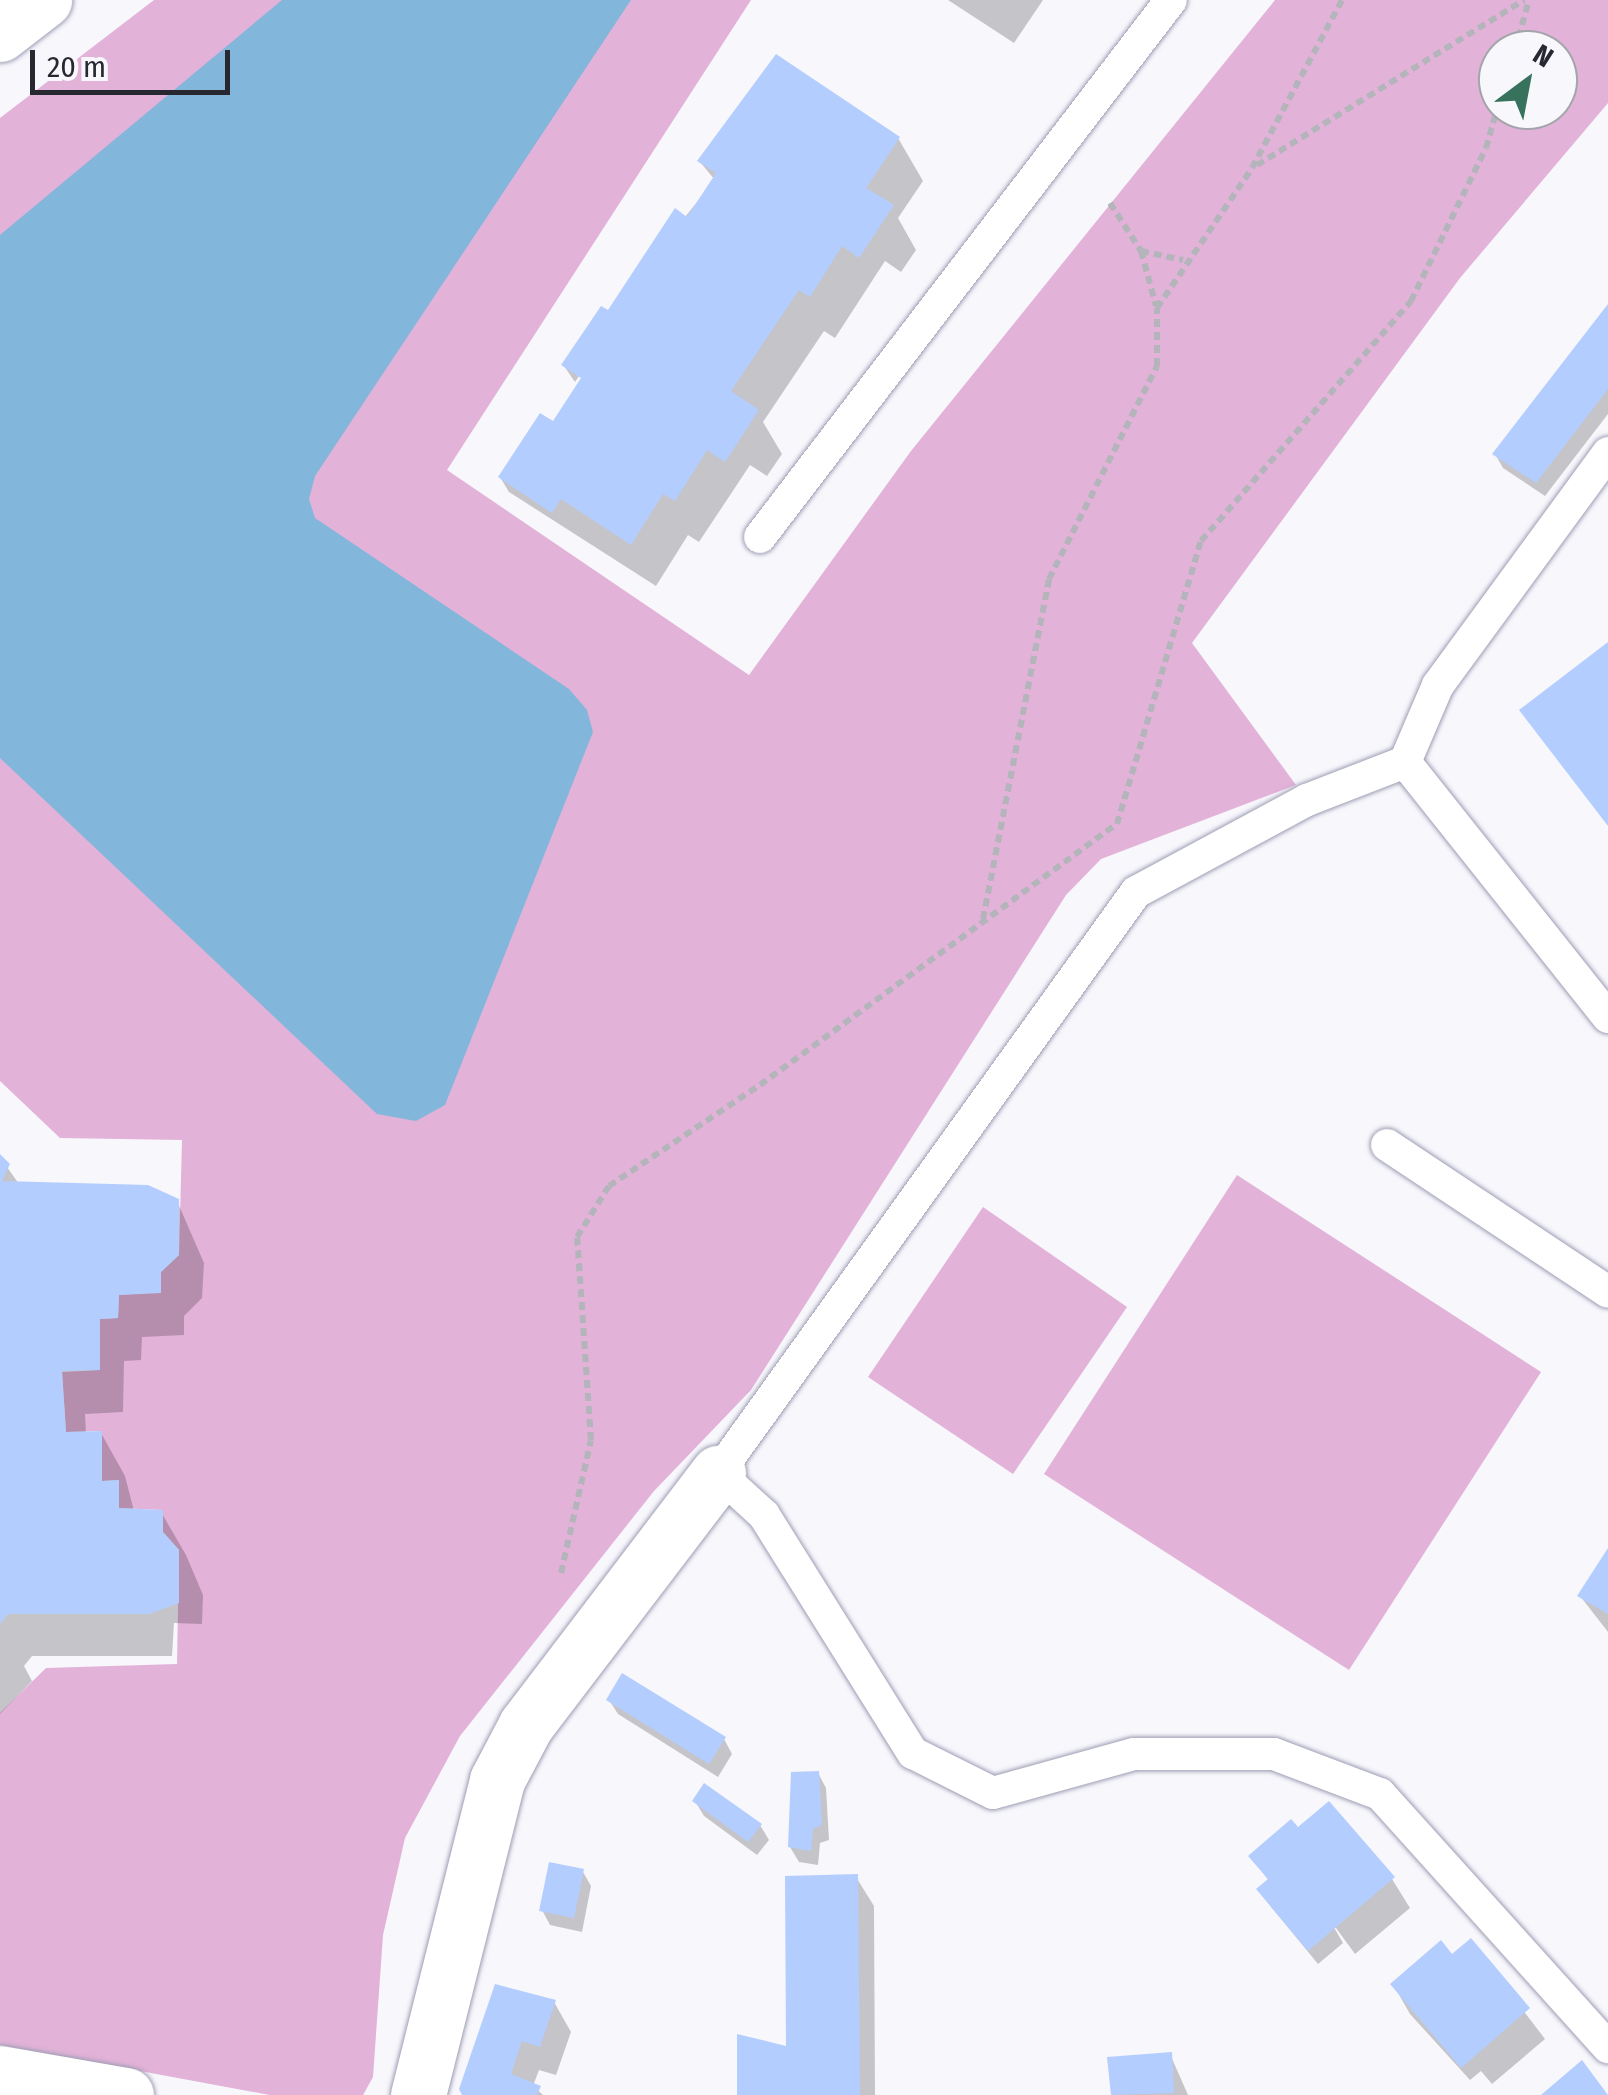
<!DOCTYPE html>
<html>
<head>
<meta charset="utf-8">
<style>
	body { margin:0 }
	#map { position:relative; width:1608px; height:2095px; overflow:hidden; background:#f7f7fc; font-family:"Fira Sans Condensed",sans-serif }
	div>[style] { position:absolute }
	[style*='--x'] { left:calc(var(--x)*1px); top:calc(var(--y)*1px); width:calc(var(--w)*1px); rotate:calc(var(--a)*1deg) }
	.green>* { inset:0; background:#e2b2d8 }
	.water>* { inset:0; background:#82b6da }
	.shadow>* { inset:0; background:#0003 }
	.building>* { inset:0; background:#b3cdff }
	.path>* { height:6px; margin-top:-3px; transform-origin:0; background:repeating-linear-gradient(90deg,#b4b4bb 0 8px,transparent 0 13px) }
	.roads { filter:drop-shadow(0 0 2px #9d9db4) drop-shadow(0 0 2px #9d9db4) }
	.service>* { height:32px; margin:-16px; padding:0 16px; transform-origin:16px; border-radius:16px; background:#fff }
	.minor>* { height:55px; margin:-27.5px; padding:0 27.5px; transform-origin:27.5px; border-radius:27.5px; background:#fff }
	span { translate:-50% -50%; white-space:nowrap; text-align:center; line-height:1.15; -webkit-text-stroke:10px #f7f7fc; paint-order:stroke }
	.north { position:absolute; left:1478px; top:30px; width:100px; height:100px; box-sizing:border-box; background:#f7f7fc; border:2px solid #a4a4ab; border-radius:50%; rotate:32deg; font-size:28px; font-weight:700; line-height:40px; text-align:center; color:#282831 }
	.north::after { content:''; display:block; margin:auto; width:35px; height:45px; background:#36725c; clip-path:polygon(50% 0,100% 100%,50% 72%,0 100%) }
	.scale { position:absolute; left:30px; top:50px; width:200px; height:45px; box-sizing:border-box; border:5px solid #282831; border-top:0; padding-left:12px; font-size:30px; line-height:35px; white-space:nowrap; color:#282831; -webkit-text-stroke:8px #f7f7fc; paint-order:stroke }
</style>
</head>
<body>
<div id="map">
	<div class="green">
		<i style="clip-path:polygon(evenodd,154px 0,751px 0,447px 470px,749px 675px,911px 451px,1275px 0,1608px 0,1608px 103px,1460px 278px,1192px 643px,1296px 785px,1101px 859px,1066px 895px,751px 1390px,654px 1491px,460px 1736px,405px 1838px,383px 1935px,373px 2077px,363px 2095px,270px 2095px,0 2045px,0 1713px,46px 1668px,177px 1664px,179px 1550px,163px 1532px,162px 1510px,119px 1508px,119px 1480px,102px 1481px,102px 1431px,66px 1432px,62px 1372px,100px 1370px,100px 1319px,118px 1318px,119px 1295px,161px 1292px,161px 1272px,179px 1255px,182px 1140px,60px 1138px,0 1081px,0 118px,154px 0,1498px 50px,1558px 50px,1558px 110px,1498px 110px,1498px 50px)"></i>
		<i style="clip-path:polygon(1237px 1175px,1541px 1372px,1349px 1670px,1044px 1474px)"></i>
		<i style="clip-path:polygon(983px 1207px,1127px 1307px,1013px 1474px,868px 1377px)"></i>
	</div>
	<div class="water">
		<i style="clip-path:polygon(282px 0,631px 0,315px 476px,309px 499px,315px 518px,569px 689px,587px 710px,593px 732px,445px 1105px,416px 1121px,377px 1114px,0 758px,0 235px)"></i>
	</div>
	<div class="shadow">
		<i style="clip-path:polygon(948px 0,1043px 0,1014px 43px)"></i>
		<i style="clip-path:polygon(898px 138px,923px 181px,898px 218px,916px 250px,901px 272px,885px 261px,835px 338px,824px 331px,763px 422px,782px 454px,767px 476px,750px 465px,699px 542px,688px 535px,656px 586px,509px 492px,500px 477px,554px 424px,615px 323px,575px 382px,564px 366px,715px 180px,700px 162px)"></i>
		<i style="clip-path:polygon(1608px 308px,1608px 414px,1545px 496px,1503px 468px,1495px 454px)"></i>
		<i style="clip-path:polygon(0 1157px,19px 1184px,177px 1201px,204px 1263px,202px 1298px,184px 1316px,184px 1335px,142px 1337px,141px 1360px,124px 1361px,123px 1412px,85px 1414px,86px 1434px,101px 1433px,125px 1476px,134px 1511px,161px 1512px,186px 1555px,203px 1595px,202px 1624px,174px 1623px,172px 1656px,32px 1656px,24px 1666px,32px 1681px,0 1714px)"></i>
		<i style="clip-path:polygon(1608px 1553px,1608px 1632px,1580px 1596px)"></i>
		<i style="clip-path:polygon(609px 1700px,724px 1739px,732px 1754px,718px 1777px,618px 1714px)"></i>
		<i style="clip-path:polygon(818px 1773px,826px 1788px,829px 1840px,820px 1843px,818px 1865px,799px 1862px,790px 1847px)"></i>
		<i style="clip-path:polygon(695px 1801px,760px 1825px,769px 1840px,757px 1855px,704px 1816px)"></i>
		<i style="clip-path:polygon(1251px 1856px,1392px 1879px,1410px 1908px,1355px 1954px,1328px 1917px,1343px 1943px,1318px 1964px,1268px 1903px,1260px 1889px,1269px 1881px)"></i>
		<i style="clip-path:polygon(583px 1872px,591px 1886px,582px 1932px,550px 1925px,542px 1910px)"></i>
		<i style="clip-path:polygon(856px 1877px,874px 1906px,875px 2095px,739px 2095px,789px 2049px)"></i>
		<i style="clip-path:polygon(1471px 1942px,1545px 2039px,1492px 2084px,1481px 2071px,1470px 2080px,1410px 2014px,1393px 1984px,1452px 1958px)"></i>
		<i style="clip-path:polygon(554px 2002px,571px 2032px,556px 2075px,539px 2070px,533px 2086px,543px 2095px,465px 2095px)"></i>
		<i style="clip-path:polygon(1170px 2054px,1188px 2095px,1113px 2095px,1109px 2060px)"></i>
	</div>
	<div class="building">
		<i style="clip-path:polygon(776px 54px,900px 137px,866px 188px,894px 205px,859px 258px,842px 246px,810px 297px,799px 290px,731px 391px,759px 410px,725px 462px,707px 450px,675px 501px,663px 494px,631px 545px,561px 499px,552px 513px,498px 477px,540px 413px,553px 421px,581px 378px,561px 365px,601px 306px,608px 310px,675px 208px,687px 217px,716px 173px,697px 161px)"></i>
		<i style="clip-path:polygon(1608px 304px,1608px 389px,1536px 483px,1492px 454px)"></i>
		<i style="clip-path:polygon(1608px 642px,1608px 826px,1519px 710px)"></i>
		<i style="clip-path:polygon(0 1154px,10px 1164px,2px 1181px,148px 1185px,179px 1199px,179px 1255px,161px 1272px,161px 1293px,119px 1295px,118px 1318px,100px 1319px,100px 1370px,62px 1371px,66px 1432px,102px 1431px,102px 1481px,119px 1480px,119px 1508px,163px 1510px,163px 1532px,179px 1550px,179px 1603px,149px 1614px,8px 1614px,0 1624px)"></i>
		<i style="clip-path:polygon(1608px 1548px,1608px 1614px,1577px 1596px)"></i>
		<i style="clip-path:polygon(622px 1673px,726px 1737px,709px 1764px,606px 1700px)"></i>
		<i style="clip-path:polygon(819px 1771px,822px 1825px,813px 1829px,811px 1851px,788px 1847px,791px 1772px)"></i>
		<i style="clip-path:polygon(704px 1783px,762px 1824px,748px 1842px,692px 1801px)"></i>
		<i style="clip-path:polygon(1329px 1801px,1395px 1877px,1308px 1951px,1256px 1889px,1268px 1879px,1248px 1856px,1291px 1819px,1298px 1827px)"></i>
		<i style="clip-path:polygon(549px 1862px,584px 1869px,574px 1918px,539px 1911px)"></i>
		<i style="clip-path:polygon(858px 1874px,860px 2095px,737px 2095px,737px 2034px,786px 2046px,785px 1876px)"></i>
		<i style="clip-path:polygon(1471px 1938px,1530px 2008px,1461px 2068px,1390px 1984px,1441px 1940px,1452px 1954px)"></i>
		<i style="clip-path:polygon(495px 1984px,556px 2000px,540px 2047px,522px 2041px,511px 2074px,541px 2086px,537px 2095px,462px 2095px,459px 2089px)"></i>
		<i style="clip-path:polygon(1172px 2052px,1174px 2093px,1111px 2095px,1107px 2057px)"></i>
		<i style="clip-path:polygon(1582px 2060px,1608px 2095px,1541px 2095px)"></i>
	</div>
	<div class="path">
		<i style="--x:1515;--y:50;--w:52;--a:-74.4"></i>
		<i style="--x:1257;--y:165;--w:314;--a:-31.7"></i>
		<i style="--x:1110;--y:203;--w:57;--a:57.1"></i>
		<i style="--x:1141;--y:251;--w:57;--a:74.7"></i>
		<i style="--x:1141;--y:251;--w:43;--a:12.1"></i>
		<i style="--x:983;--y:919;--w:346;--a:-79"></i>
		<i style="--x:1049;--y:579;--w:239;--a:-63.1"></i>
		<i style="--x:1157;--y:366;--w:58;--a:-90"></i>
		<i style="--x:1157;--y:308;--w:169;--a:-55.8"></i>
		<i style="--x:1252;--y:168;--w:191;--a:-61.8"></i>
		<i style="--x:561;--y:1573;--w:136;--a:-77.3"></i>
		<i style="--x:591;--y:1440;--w:203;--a:-93.9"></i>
		<i style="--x:577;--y:1237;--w:60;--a:-57.9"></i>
		<i style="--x:609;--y:1186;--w:182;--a:-33.8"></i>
		<i style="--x:760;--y:1085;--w:442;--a:-36.2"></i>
		<i style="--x:1117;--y:824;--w:295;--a:-73.5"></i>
		<i style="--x:1201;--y:541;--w:319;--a:-48.8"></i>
		<i style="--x:1411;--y:301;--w:170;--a:-63.9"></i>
		<i style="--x:1486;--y:148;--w:44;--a:-74.1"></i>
	</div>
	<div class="roads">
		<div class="service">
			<i style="--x:1608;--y:453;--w:288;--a:126.2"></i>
			<i style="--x:1438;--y:685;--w:84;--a:113.2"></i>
			<i style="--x:1405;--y:762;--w:326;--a:51.5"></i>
			<i style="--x:760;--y:537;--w:676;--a:-52.57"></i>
			<i style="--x:1405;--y:762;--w:105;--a:158.8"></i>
			<i style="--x:1307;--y:800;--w:194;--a:151.7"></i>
			<i style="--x:1136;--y:892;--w:716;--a:125.73"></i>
			<i style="--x:718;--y:1473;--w:62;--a:42.4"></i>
			<i style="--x:764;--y:1515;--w:281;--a:58"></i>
			<i style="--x:913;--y:1753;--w:89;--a:26.6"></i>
			<i style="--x:993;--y:1793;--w:146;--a:-15.5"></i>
			<i style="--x:1134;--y:1754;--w:140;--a:0"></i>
			<i style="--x:1274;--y:1754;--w:113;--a:20.7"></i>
			<i style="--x:1380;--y:1794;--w:341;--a:48"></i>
			<i style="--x:1387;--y:1145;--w:265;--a:33.6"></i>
		</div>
		<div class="minor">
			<i style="--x:0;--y:34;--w:56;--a:-37.7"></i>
			<i style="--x:0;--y:2073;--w:128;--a:9.9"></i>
			<i style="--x:418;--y:2095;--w:325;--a:-75.9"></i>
			<i style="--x:497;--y:1780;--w:62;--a:-62.2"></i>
			<i style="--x:526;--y:1725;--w:317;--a:-52.7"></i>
		</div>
	</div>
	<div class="north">N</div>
	<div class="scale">20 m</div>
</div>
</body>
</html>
